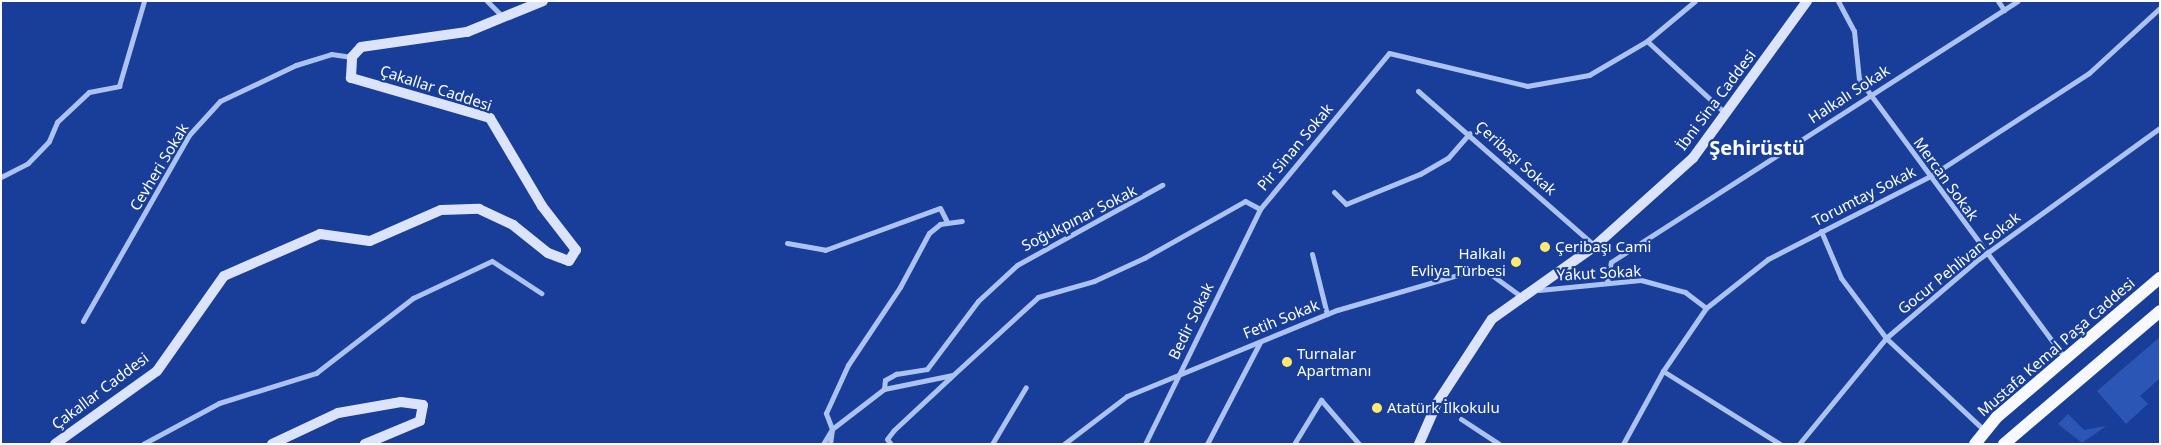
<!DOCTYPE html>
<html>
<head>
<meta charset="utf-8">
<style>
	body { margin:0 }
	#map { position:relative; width:2161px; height:445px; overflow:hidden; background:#183e99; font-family:"Noto Sans",sans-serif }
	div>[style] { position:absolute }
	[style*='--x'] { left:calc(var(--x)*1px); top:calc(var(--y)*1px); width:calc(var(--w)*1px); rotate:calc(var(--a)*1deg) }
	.green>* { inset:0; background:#2c56b6 }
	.street>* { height:5px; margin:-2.5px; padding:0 2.5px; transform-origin:2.5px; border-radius:2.5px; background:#acc2f1 }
	.secondary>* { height:10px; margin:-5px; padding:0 5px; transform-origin:5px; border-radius:5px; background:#dbe4fc }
	.primary>* { height:12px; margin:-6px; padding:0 6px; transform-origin:6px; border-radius:6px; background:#f7f9ff }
	.dots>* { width:14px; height:14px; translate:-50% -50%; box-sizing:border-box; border:2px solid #183e99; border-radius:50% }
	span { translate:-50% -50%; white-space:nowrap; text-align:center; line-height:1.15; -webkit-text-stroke:4.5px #183e99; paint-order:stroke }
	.street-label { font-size:15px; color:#fff }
	.poi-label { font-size:15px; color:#fff }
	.left { translate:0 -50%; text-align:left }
	.right { translate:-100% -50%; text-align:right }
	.district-label { font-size:20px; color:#fff; font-weight:700 }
	.frame { position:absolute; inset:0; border:2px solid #fff; pointer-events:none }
</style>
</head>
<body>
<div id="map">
	<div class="green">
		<i style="clip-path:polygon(2160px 337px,2160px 378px,2140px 396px,2148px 404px,2126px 424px,2097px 391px)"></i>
		<i style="clip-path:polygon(2068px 414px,2084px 430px,2106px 426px,2082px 443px,2058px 424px)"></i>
	</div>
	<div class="street">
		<i style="--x:487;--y:1;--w:24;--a:45"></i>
		<i style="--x:1838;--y:1;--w:34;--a:62"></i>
		<i style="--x:1854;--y:31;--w:48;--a:84.1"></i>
		<i style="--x:1859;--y:79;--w:347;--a:53.6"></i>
		<i style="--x:1998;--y:1;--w:11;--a:56"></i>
		<i style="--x:1647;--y:41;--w:106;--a:42.7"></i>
		<i style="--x:1418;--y:91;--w:235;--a:41.2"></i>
		<i style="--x:1;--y:177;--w:30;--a:-27"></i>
		<i style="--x:28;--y:163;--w:30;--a:-46"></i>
		<i style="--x:49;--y:141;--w:21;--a:-67"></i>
		<i style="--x:57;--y:122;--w:44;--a:-43.2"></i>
		<i style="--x:89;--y:92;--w:31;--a:-11"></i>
		<i style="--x:119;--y:86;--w:89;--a:-73.6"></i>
		<i style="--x:1334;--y:192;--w:17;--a:45"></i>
		<i style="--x:1346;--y:204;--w:80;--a:-22.1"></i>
		<i style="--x:1420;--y:174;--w:32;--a:-30"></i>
		<i style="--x:1448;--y:158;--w:33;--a:-49"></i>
		<i style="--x:1821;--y:231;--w:51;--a:66.9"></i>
		<i style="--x:1841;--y:278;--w:75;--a:53.1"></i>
		<i style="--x:1886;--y:338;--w:136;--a:43.2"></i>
		<i style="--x:787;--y:243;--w:39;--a:10"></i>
		<i style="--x:825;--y:250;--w:122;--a:-20.1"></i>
		<i style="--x:940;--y:208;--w:16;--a:63"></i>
		<i style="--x:1312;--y:254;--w:62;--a:76"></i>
		<i style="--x:1607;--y:282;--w:20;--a:-79"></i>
		<i style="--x:1611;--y:262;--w:483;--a:-32.7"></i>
		<i style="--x:1539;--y:290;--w:102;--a:-5.6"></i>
		<i style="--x:1641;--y:280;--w:46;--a:15.3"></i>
		<i style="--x:1685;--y:292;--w:26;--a:37"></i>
		<i style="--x:83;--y:321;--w:214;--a:-60.3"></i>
		<i style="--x:189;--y:135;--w:46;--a:-47.6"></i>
		<i style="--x:220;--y:101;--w:84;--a:-25.3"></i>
		<i style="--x:296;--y:65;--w:37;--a:-17"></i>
		<i style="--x:331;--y:54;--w:21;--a:8"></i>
		<i style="--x:1663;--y:371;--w:138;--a:32"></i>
		<i style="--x:884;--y:389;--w:9;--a:-84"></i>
		<i style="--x:885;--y:380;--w:13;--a:-29"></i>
		<i style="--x:896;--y:374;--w:31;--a:-9"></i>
		<i style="--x:927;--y:369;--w:85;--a:-53.1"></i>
		<i style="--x:978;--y:301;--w:53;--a:-42.7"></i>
		<i style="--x:1017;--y:265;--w:166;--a:-28.9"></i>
		<i style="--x:1461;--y:419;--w:45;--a:33.3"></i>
		<i style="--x:143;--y:444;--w:86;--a:-28.3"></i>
		<i style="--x:219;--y:403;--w:102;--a:-17.2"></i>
		<i style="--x:316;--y:373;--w:123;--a:-37.7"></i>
		<i style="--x:413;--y:298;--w:87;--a:-25.1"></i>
		<i style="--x:492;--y:261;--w:59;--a:33.1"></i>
		<i style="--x:823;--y:444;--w:17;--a:-59"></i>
		<i style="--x:832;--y:429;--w:66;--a:-37.6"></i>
		<i style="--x:884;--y:389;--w:70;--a:-11.5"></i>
		<i style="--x:953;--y:375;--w:115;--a:-42.5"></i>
		<i style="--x:1038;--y:297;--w:58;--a:-15.9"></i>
		<i style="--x:1094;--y:281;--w:55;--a:-24.7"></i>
		<i style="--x:1144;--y:258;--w:116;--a:-29.4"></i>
		<i style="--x:1245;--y:201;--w:17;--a:28"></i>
		<i style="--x:1260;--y:209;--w:202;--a:-50.4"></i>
		<i style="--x:1389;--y:53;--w:142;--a:13.4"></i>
		<i style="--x:1527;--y:86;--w:63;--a:-10.1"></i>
		<i style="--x:1589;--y:75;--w:67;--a:-30.4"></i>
		<i style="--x:1647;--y:41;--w:62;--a:-39.8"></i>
		<i style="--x:830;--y:444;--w:15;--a:-82"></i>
		<i style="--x:832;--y:429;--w:17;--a:-111"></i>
		<i style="--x:826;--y:413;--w:53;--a:-65.4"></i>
		<i style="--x:848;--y:365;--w:94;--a:-56.3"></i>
		<i style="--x:900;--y:287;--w:61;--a:-61.8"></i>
		<i style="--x:929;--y:233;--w:14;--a:-39"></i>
		<i style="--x:940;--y:224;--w:22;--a:-8"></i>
		<i style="--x:891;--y:444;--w:6;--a:-129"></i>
		<i style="--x:887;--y:439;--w:11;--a:-52"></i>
		<i style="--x:894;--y:430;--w:79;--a:-43"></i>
		<i style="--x:992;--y:444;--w:66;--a:-59.2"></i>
		<i style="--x:1064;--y:444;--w:79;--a:-37.3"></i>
		<i style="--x:1127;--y:396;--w:227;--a:-22.3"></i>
		<i style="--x:1337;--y:310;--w:136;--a:-16.2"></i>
		<i style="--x:1468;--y:272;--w:21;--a:3"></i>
		<i style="--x:1489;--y:273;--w:39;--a:36"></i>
		<i style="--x:1145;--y:444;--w:262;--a:-63.9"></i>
		<i style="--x:1207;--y:444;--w:115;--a:-62.5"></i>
		<i style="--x:1294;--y:444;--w:52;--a:-58.5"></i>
		<i style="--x:1321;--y:400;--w:58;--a:49.2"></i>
		<i style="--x:1623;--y:444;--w:83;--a:-61.3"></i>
		<i style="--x:1663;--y:371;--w:76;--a:-55.7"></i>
		<i style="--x:1706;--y:308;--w:79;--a:-38.3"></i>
		<i style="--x:1768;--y:259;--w:184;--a:-27.1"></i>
		<i style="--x:1932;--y:175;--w:187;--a:-33"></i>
		<i style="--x:2089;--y:73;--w:96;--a:-42.5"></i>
		<i style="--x:1799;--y:444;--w:137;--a:-50.6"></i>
		<i style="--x:1886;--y:338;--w:118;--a:-40.5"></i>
		<i style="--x:1976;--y:261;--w:227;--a:-35.9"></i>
	</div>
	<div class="secondary">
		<i style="--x:55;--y:444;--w:125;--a:-35.6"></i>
		<i style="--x:157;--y:371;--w:116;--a:-54.8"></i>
		<i style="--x:224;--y:276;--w:105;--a:-23.6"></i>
		<i style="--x:320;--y:234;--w:50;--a:8"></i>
		<i style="--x:370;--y:241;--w:77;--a:-23.6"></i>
		<i style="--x:441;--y:210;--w:38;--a:-2"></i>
		<i style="--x:479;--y:209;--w:38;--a:25"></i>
		<i style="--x:513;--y:225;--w:45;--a:38.7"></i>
		<i style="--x:548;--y:253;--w:22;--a:21"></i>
		<i style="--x:569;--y:261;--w:13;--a:-58"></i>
		<i style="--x:576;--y:250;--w:56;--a:-127.7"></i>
		<i style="--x:542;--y:206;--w:102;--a:-120.6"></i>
		<i style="--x:490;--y:118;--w:145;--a:-163.9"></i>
		<i style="--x:351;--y:78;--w:21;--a:-87"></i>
		<i style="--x:352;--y:57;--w:13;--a:-48"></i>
		<i style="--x:361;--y:47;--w:107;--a:-8.1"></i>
		<i style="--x:467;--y:32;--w:82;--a:-22.2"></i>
		<i style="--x:272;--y:444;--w:73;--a:-25.2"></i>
		<i style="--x:338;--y:413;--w:64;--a:-9.9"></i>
		<i style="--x:401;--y:402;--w:22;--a:8"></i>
		<i style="--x:423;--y:405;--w:16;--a:101"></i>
		<i style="--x:420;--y:421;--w:60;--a:157.3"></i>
		<i style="--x:1419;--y:444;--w:45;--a:-66.3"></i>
		<i style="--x:1437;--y:403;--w:100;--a:-56.8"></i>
		<i style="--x:1492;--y:319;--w:126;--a:-35.3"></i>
		<i style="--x:1595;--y:246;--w:132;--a:-41.9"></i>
		<i style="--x:1693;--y:158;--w:194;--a:-54"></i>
	</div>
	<div class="primary">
		<i style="--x:1975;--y:444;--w:35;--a:-51"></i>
		<i style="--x:1997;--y:417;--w:214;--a:-40.5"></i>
		<i style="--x:2004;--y:444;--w:205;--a:-40.4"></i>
	</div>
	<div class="dots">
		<i style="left:1545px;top:247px;background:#ffea6d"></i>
		<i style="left:1516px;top:262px;background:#ffea6d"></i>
		<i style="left:1287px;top:362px;background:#ffea6d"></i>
		<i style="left:1377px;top:408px;background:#ffea6d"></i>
	</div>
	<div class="street-label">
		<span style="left:436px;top:88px;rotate:18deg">Çakallar Caddesi</span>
		<span style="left:1849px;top:94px;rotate:-33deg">Halkalı Sokak</span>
		<span style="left:1716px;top:100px;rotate:-53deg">İbni Sina Caddesi</span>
		<span style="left:1295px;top:147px;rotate:-50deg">Pir Sinan Sokak</span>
		<span style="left:1516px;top:158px;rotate:42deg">Çeribaşı Sokak</span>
		<span style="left:159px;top:167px;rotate:-59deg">Cevheri Sokak</span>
		<span style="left:1946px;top:179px;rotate:54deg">Mercan Sokak</span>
		<span style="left:1864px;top:196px;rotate:-27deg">Torumtay Sokak</span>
		<span style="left:1079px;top:218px;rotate:-27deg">Soğukpınar Sokak</span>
		<span style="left:1959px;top:263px;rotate:-39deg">Gocur Pehlivan Sokak</span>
		<span style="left:1599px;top:273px;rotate:-3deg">Yakut Sokak</span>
		<span style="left:1281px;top:319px;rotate:-22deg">Fetih Sokak</span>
		<span style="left:1191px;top:321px;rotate:-64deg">Bedir Sokak</span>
		<span style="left:2056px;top:347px;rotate:-41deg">Mustafa Kemal Paşa Caddesi</span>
		<span style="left:100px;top:391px;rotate:-37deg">Çakallar Caddesi</span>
	</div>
	<div class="poi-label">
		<span class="left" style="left:1555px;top:247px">Çeribaşı Cami</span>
		<span class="right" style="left:1506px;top:262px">Halkalı<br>Evliya Türbesi</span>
		<span class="left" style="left:1297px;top:362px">Turnalar<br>Apartmanı</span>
		<span class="left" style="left:1387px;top:408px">Atatürk İlkokulu</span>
	</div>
	<div class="district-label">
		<span style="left:1757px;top:147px">Şehirüstü</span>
	</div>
	<div class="frame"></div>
</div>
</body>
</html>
